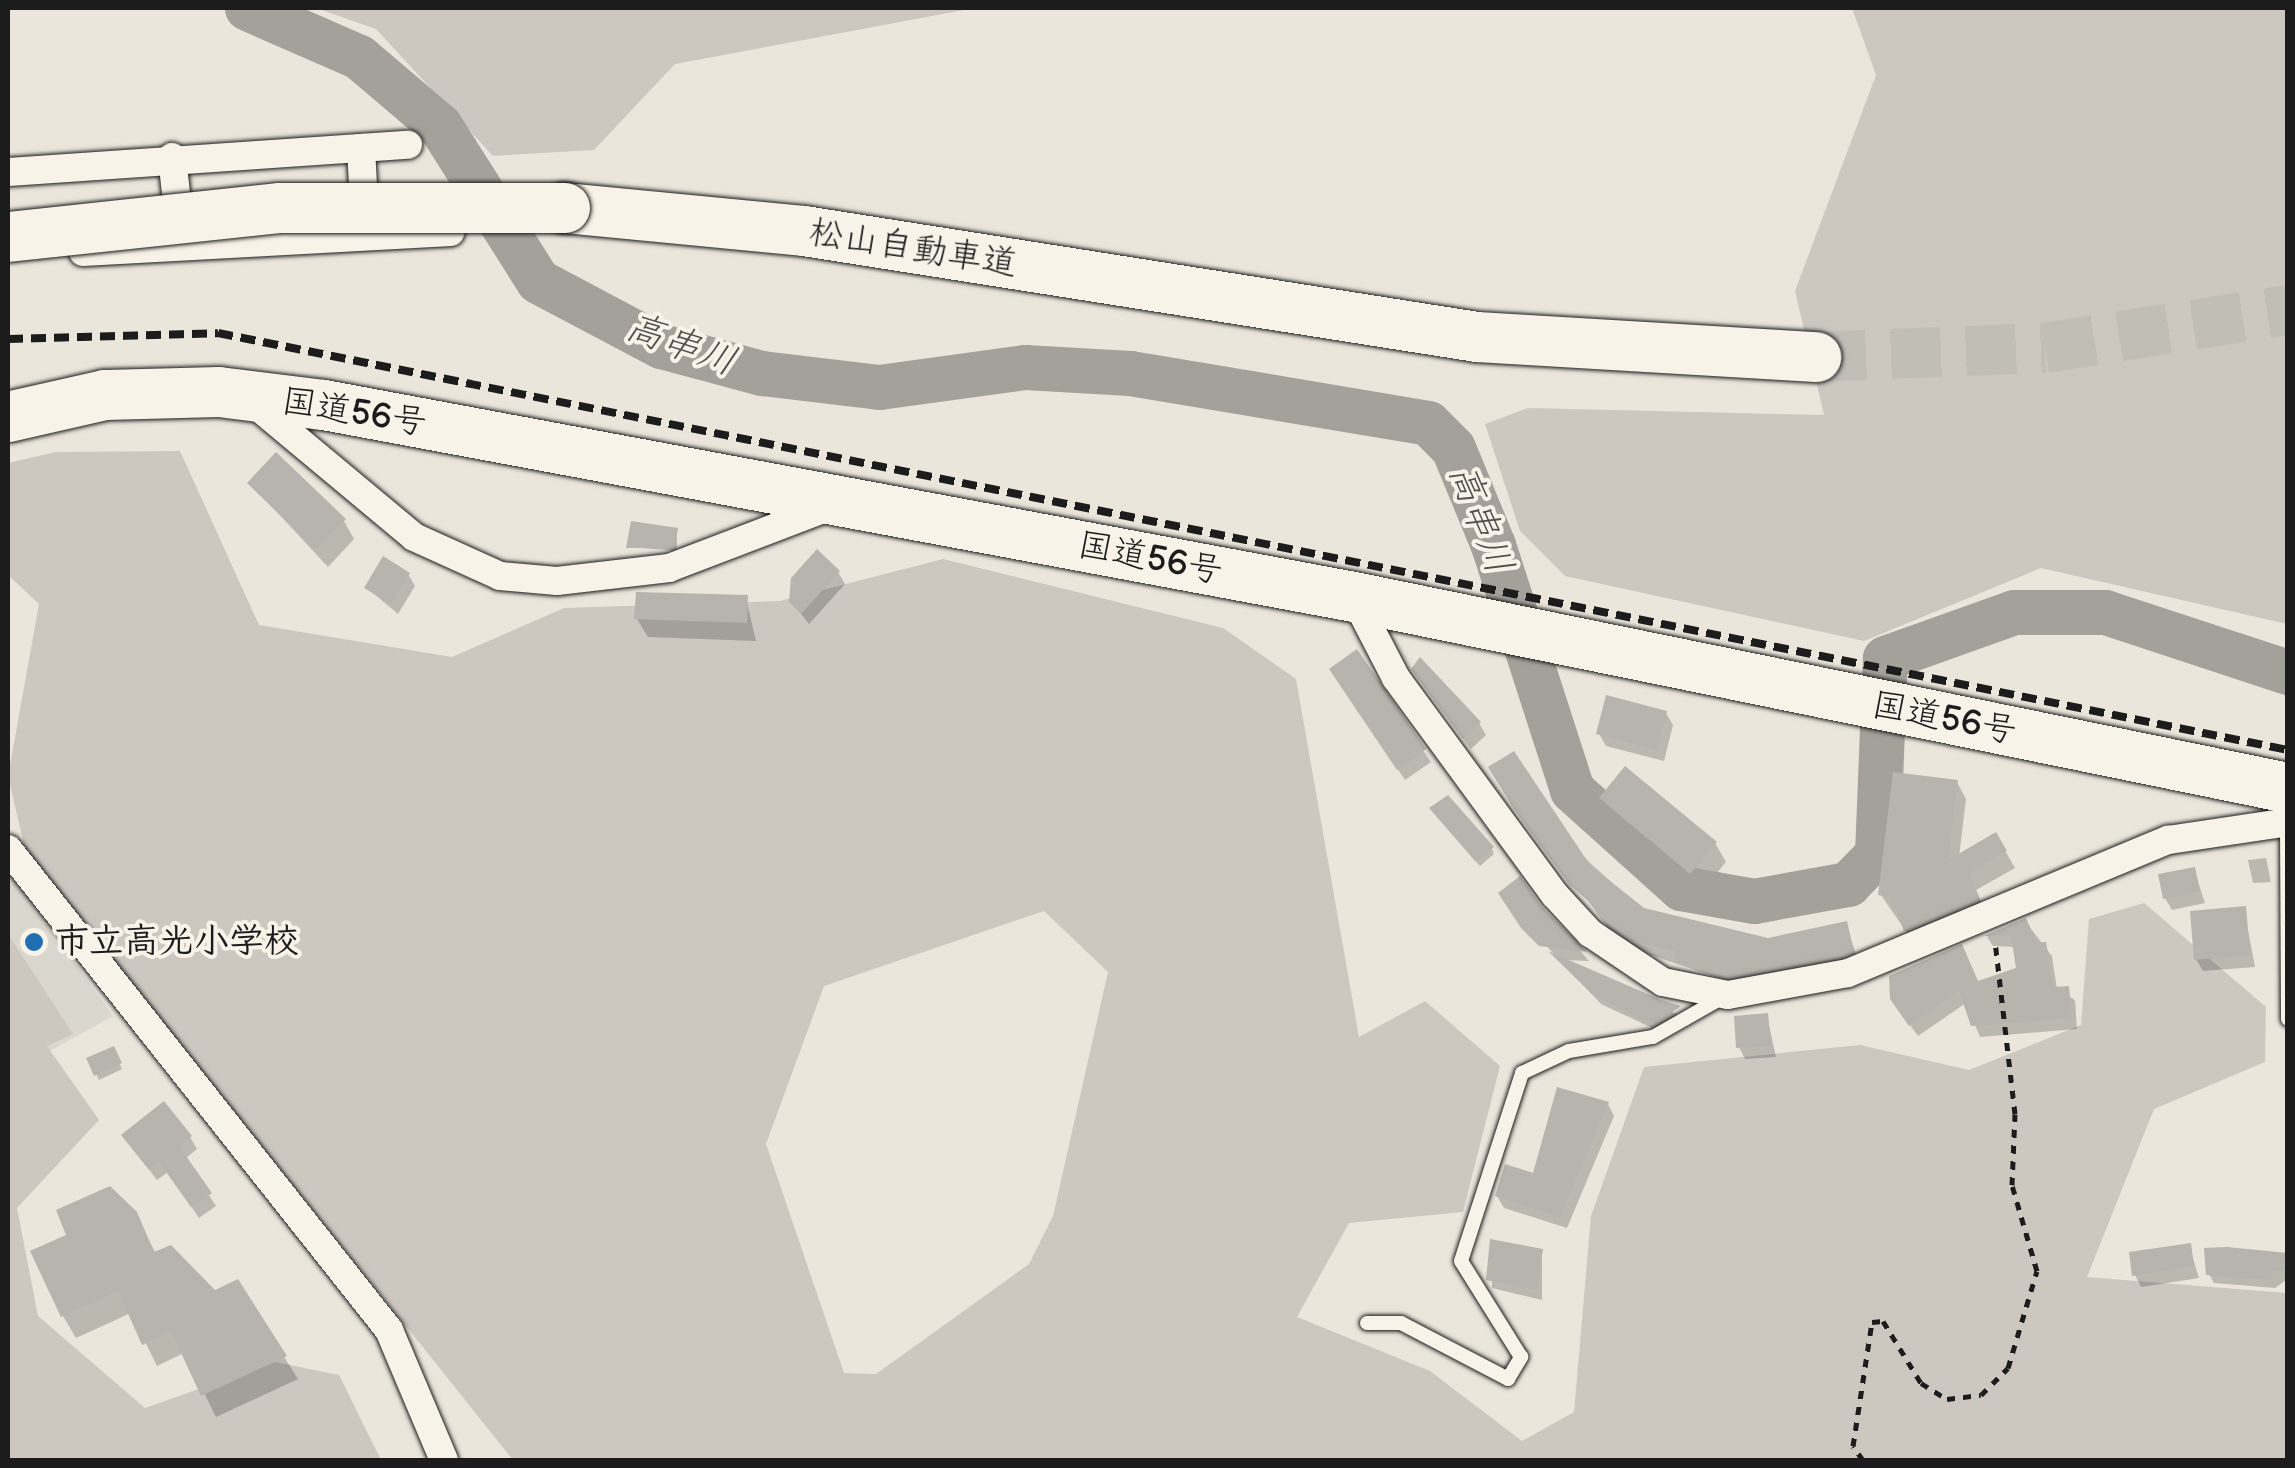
<!DOCTYPE html>
<html>
<head>
<meta charset="utf-8">
<style>
	body { margin:0 }
	#map { position:relative; width:2295px; height:1468px; overflow:hidden; background:#eae6dc; font-family:"Balsamiq Sans","Klee One",sans-serif }
	div>[style] { position:absolute }
	[style*='--x'] { left:calc(var(--x)*1px); top:calc(var(--y)*1px); width:calc(var(--w)*1px); rotate:calc(var(--a)*1deg) }
	.built>* { inset:0; background:#dad7ce }
	.green>* { inset:0; background:#ccc8c0 }
	.shadow>* { inset:0; background:#0003 }
	.river>* { height:45px; margin:-22.5px; padding:0 22.5px; transform-origin:22.5px; border-radius:22.5px; background:#a3a19a }
	.building>* { inset:0; background:#b6b4ac }
	.highway-tunnel>* { height:50px; margin-top:-25px; transform-origin:0; background:repeating-linear-gradient(90deg,#c1beb6 0 50px,transparent 0 75px) }
	.path>* { height:5px; margin-top:-2.5px; transform-origin:0; background:repeating-linear-gradient(90deg,#1c1c1c 0 8px,transparent 0 16px) }
	.roads { filter:drop-shadow(0 0 2px #1c1c1c) drop-shadow(0 0 2px #1c1c1c) }
	.lane>* { height:14px; margin:-7px; padding:0 7px; transform-origin:7px; border-radius:7px; background:#f7f3e8 }
	.street>* { height:28px; margin:-14px; padding:0 14px; transform-origin:14px; border-radius:14px; background:#f7f3e8 }
	.highway>* { height:50px; margin:-25px; padding:0 25px; transform-origin:25px; border-radius:25px; background:#f7f3e8 }
	.rail>* { height:8px; margin-top:-4px; transform-origin:0; background:repeating-linear-gradient(90deg,#1c1c1c 0 15px,transparent 0 23px) }
	.bridges { filter:drop-shadow(0 0 2px #1c1c1c) drop-shadow(0 0 2px #1c1c1c) }
	.highway-bridge>* { height:50px; margin:-25px; padding:0 25px; transform-origin:25px; border-radius:25px; background:#f7f3e8 }
	.dots>* { width:28px; height:28px; translate:-50% -50%; box-sizing:border-box; border:5px solid #f7f3e8; border-radius:50% }
	span { translate:-50% -50%; white-space:nowrap; text-align:center; line-height:1.15; -webkit-text-stroke:8px #f7f3e8; paint-order:stroke }
	.street-label { font-size:35px; color:#1c1c1c }
	.poi-label { font-size:35px; color:#1c1c1c; font-weight:700 }
	.left { translate:0 -50%; text-align:left }
	.water-label { font-size:38px; color:#52514e; font-style:italic }
	.frame { position:absolute; inset:0; border:10px solid #1c1c1c; pointer-events:none }
</style>
</head>
<body>
<div id="map">
	<div class="built">
		<i style="clip-path:polygon(8px 869px,113px 1016px,8px 1074px)"></i>
	</div>
	<div class="green">
		<i style="clip-path:polygon(316px 8px,975px 8px,675px 64px,594px 150px,493px 156px,376px 29px)"></i>
		<i style="clip-path:polygon(1852px 8px,2287px 8px,2287px 624px,2041px 568px,1864px 641px,1565px 576px,1520px 531px,1485px 424px,1528px 408px,1824px 415px,1795px 291px,1876px 75px)"></i>
		<i style="clip-path:polygon(evenodd,180px 451px,259px 625px,452px 657px,564px 608px,780px 601px,943px 559px,1223px 628px,1296px 679px,1359px 1037px,1425px 1001px,1500px 1066px,1463px 1212px,1349px 1223px,1297px 1317px,1430px 1371px,1522px 1441px,1574px 1412px,1591px 1216px,1644px 1067px,1860px 1045px,1969px 1070px,2081px 1025px,2089px 919px,2144px 903px,2266px 1007px,2265px 1062px,2154px 1109px,2087px 1277px,2287px 1293px,2287px 1460px,513px 1460px,25px 849px,8px 776px,39px 604px,8px 575px,8px 463px,56px 452px,180px 451px,1044px 911px,1108px 972px,1053px 1216px,1029px 1264px,876px 1374px,844px 1373px,766px 1144px,824px 986px,1044px 911px)"></i>
		<i style="clip-path:polygon(8px 934px,73px 1034px,47px 1046px,99px 1120px,17px 1208px,38px 1316px,145px 1408px,275px 1362px,339px 1375px,381px 1460px,8px 1460px)"></i>
	</div>
	<div class="shadow">
		<i style="clip-path:polygon(250px 483px,344px 521px,354px 539px,328px 567px)"></i>
		<i style="clip-path:polygon(677px 530px,677px 551px,629px 547px)"></i>
		<i style="clip-path:polygon(838px 572px,845px 584px,809px 624px,791px 601px)"></i>
		<i style="clip-path:polygon(408px 574px,415px 586px,398px 614px,367px 588px)"></i>
		<i style="clip-path:polygon(746px 598px,756px 641px,648px 637px,637px 619px)"></i>
		<i style="clip-path:polygon(1357px 653px,1431px 762px,1405px 780px,1339px 682px)"></i>
		<i style="clip-path:polygon(1421px 681px,1479px 723px,1486px 735px,1471px 749px)"></i>
		<i style="clip-path:polygon(1666px 713px,1673px 725px,1664px 761px,1606px 746px,1599px 734px)"></i>
		<i style="clip-path:polygon(1498px 779px,1643px 911px,1768px 940px,1846px 924px,1859px 963px,1745px 987px,1642px 952px,1611px 932px)"></i>
		<i style="clip-path:polygon(1957px 782px,1966px 799px,1959px 857px,1996px 835px,2015px 868px,1976px 890px,1988px 916px,1916px 946px,1881px 895px)"></i>
		<i style="clip-path:polygon(1602px 799px,1715px 843px,1726px 862px,1702px 891px)"></i>
		<i style="clip-path:polygon(1435px 814px,1492px 849px,1494px 854px,1480px 866px)"></i>
		<i style="clip-path:polygon(2266px 858px,2271px 882px,2253px 883px,2248px 860px)"></i>
		<i style="clip-path:polygon(2194px 870px,2205px 903px,2172px 910px,2165px 898px)"></i>
		<i style="clip-path:polygon(1519px 880px,1589px 961px,1563px 960px,1685px 1018px,1663px 1033px,1601px 1004px,1507px 904px)"></i>
		<i style="clip-path:polygon(2244px 909px,2255px 967px,2203px 971px,2196px 959px)"></i>
		<i style="clip-path:polygon(2025px 921px,2052px 956px,2057px 989px,2075px 1000px,2077px 1029px,1980px 1037px,1966px 1003px,1918px 1036px,1900px 1011px,2019px 970px,2015px 947px,1993px 946px,1987px 937px)"></i>
		<i style="clip-path:polygon(1767px 1016px,1776px 1057px,1745px 1059px,1739px 1047px)"></i>
		<i style="clip-path:polygon(113px 1049px,122px 1069px,99px 1080px,89px 1059px)"></i>
		<i style="clip-path:polygon(1608px 1104px,1614px 1116px,1567px 1228px,1504px 1208px,1497px 1196px,1534px 1176px)"></i>
		<i style="clip-path:polygon(124px 1136px,190px 1137px,197px 1149px,185px 1159px,216px 1206px,199px 1218px,168px 1172px,157px 1180px)"></i>
		<i style="clip-path:polygon(135px 1213px,156px 1254px,214px 1293px,237px 1282px,298px 1379px,216px 1417px,184px 1353px,157px 1366px,131px 1313px,76px 1338px,63px 1316px)"></i>
		<i style="clip-path:polygon(1492px 1241px,1542px 1251px,1542px 1300px,1492px 1288px)"></i>
		<i style="clip-path:polygon(2189px 1246px,2199px 1278px,2141px 1287px,2135px 1275px)"></i>
		<i style="clip-path:polygon(2288px 1255px,2288px 1279px,2275px 1288px,2214px 1283px,2209px 1274px)"></i>
	</div>
	<div class="river">
		<i style="--x:247;--y:8;--w:122;--a:23.6"></i>
		<i style="--x:359;--y:57;--w:106;--a:40.4"></i>
		<i style="--x:440;--y:126;--w:183;--a:57.7"></i>
		<i style="--x:538;--y:281;--w:139;--a:27.9"></i>
		<i style="--x:661;--y:346;--w:105;--a:15"></i>
		<i style="--x:762;--y:373;--w:118;--a:6.8"></i>
		<i style="--x:879;--y:387;--w:147;--a:-7.8"></i>
		<i style="--x:1025;--y:367;--w:105;--a:3.3"></i>
		<i style="--x:1130;--y:373;--w:302;--a:9.5"></i>
		<i style="--x:1428;--y:423;--w:35;--a:45"></i>
		<i style="--x:1453;--y:448;--w:105;--a:67.6"></i>
		<i style="--x:1493;--y:545;--w:257;--a:72.1"></i>
		<i style="--x:1572;--y:790;--w:147;--a:42"></i>
		<i style="--x:1681;--y:888;--w:74;--a:10.1"></i>
		<i style="--x:1754;--y:901;--w:96;--a:-10.3"></i>
		<i style="--x:1848;--y:884;--w:42;--a:-46"></i>
		<i style="--x:1877;--y:854;--w:196;--a:-87.7"></i>
		<i style="--x:1885;--y:658;--w:137;--a:-19.6"></i>
		<i style="--x:2014;--y:612;--w:91;--a:0"></i>
		<i style="--x:2105;--y:612;--w:193;--a:18.2"></i>
	</div>
	<div class="building">
		<i style="clip-path:polygon(276px 452px,346px 519px,316px 550px,247px 483px)"></i>
		<i style="clip-path:polygon(631px 521px,678px 528px,675px 547px,626px 548px)"></i>
		<i style="clip-path:polygon(817px 549px,840px 571px,801px 614px,789px 602px,791px 578px)"></i>
		<i style="clip-path:polygon(383px 556px,410px 573px,391px 604px,364px 588px)"></i>
		<i style="clip-path:polygon(636px 592px,748px 595px,747px 623px,634px 619px)"></i>
		<i style="clip-path:polygon(1357px 649px,1426px 749px,1397px 770px,1329px 669px)"></i>
		<i style="clip-path:polygon(1420px 657px,1481px 722px,1463px 739px,1411px 669px)"></i>
		<i style="clip-path:polygon(1606px 695px,1667px 711px,1657px 750px,1596px 734px)"></i>
		<i style="clip-path:polygon(1514px 751px,1590px 865px,1644px 908px,1768px 938px,1847px 921px,1854px 952px,1737px 976px,1675px 962px,1676px 951px,1633px 941px,1569px 884px,1514px 809px,1488px 767px)"></i>
		<i style="clip-path:polygon(1625px 766px,1717px 842px,1690px 874px,1599px 798px)"></i>
		<i style="clip-path:polygon(1893px 772px,1958px 780px,1948px 860px,1996px 832px,2007px 851px,1969px 873px,1980px 899px,1904px 931px,1890px 897px,1878px 895px)"></i>
		<i style="clip-path:polygon(1448px 795px,1494px 847px,1476px 862px,1429px 808px)"></i>
		<i style="clip-path:polygon(2195px 867px,2200px 891px,2163px 899px,2158px 874px)"></i>
		<i style="clip-path:polygon(1520px 876px,1542px 907px,1587px 952px,1539px 946px,1521px 928px,1498px 893px)"></i>
		<i style="clip-path:polygon(2246px 906px,2250px 955px,2194px 960px,2190px 911px)"></i>
		<i style="clip-path:polygon(2026px 918px,2037px 943px,2046px 942px,2054px 987px,2069px 986px,2072px 1018px,1971px 1026px,1959px 991px,1909px 1026px,1890px 999px,1889px 976px,1962px 944px,1978px 981px,2016px 968px,2011px 936px,1984px 936px)"></i>
		<i style="clip-path:polygon(1548px 951px,1659px 999px,1681px 1006px,1656px 1023px,1638px 1018px,1592px 994px)"></i>
		<i style="clip-path:polygon(1768px 1013px,1771px 1046px,1736px 1048px,1734px 1016px)"></i>
		<i style="clip-path:polygon(114px 1046px,122px 1063px,94px 1076px,86px 1058px)"></i>
		<i style="clip-path:polygon(1557px 1087px,1609px 1102px,1560px 1217px,1495px 1196px,1505px 1164px,1533px 1173px)"></i>
		<i style="clip-path:polygon(164px 1101px,192px 1136px,179px 1146px,212px 1193px,191px 1207px,159px 1162px,149px 1170px,121px 1135px)"></i>
		<i style="clip-path:polygon(110px 1186px,137px 1212px,154px 1252px,171px 1245px,215px 1290px,238px 1279px,287px 1356px,201px 1396px,171px 1331px,142px 1345px,118px 1291px,61px 1317px,30px 1251px,66px 1235px,56px 1210px)"></i>
		<i style="clip-path:polygon(1490px 1239px,1543px 1249px,1536px 1290px,1486px 1280px)"></i>
		<i style="clip-path:polygon(2191px 1243px,2194px 1266px,2132px 1276px,2129px 1252px)"></i>
		<i style="clip-path:polygon(2227px 1247px,2288px 1253px,2288px 1270px,2272px 1271px,2272px 1280px,2206px 1275px,2204px 1248px)"></i>
	</div>
	<div class="highway-tunnel">
		<i style="--x:1816;--y:357;--w:229;--a:-2.3"></i>
		<i style="--x:2045;--y:348;--w:246;--a:-8.9"></i>
	</div>
	<div class="path">
		<i style="--x:1863;--y:1460;--w:17;--a:-126"></i>
		<i style="--x:1853;--y:1446;--w:125;--a:-81.3"></i>
		<i style="--x:1872;--y:1322;--w:11;--a:-5"></i>
		<i style="--x:1883;--y:1321;--w:73;--a:58.5"></i>
		<i style="--x:1921;--y:1383;--w:31;--a:32"></i>
		<i style="--x:1947;--y:1399;--w:34;--a:-7"></i>
		<i style="--x:1981;--y:1395;--w:38;--a:-45"></i>
		<i style="--x:2008;--y:1368;--w:101;--a:-73.4"></i>
		<i style="--x:2037;--y:1271;--w:90;--a:-106.2"></i>
		<i style="--x:2012;--y:1185;--w:71;--a:-87.6"></i>
		<i style="--x:2015;--y:1114;--w:175;--a:-96.6"></i>
	</div>
	<div class="roads">
		<div class="lane">
			<i style="--x:2287;--y:823;--w:196;--a:89.7"></i>
			<i style="--x:1367;--y:1323;--w:34;--a:0"></i>
			<i style="--x:1401;--y:1323;--w:121;--a:27.6"></i>
			<i style="--x:1508;--y:1379;--w:26;--a:-59"></i>
			<i style="--x:1521;--y:1357;--w:113;--a:-122"></i>
			<i style="--x:1461;--y:1261;--w:198;--a:-72"></i>
			<i style="--x:1522;--y:1073;--w:52;--a:-25.1"></i>
			<i style="--x:1569;--y:1051;--w:85;--a:-9.5"></i>
			<i style="--x:1653;--y:1037;--w:81;--a:-29.7"></i>
		</div>
		<div class="street">
			<i style="--x:361;--y:148;--w:73;--a:86.9"></i>
			<i style="--x:172;--y:157;--w:73;--a:83.7"></i>
			<i style="--x:8;--y:172;--w:401;--a:-3.9"></i>
			<i style="--x:83;--y:252;--w:368;--a:-3.1"></i>
			<i style="--x:251;--y:401;--w:212;--a:39.8"></i>
			<i style="--x:414;--y:537;--w:94;--a:24.4"></i>
			<i style="--x:500;--y:576;--w:57;--a:5"></i>
			<i style="--x:557;--y:581;--w:113;--a:-6.6"></i>
			<i style="--x:669;--y:568;--w:180;--a:-20.9"></i>
			<i style="--x:1354;--y:597;--w:91;--a:62.6"></i>
			<i style="--x:1396;--y:678;--w:269;--a:53.8"></i>
			<i style="--x:1555;--y:895;--w:52;--a:47.4"></i>
			<i style="--x:1590;--y:933;--w:88;--a:33.9"></i>
			<i style="--x:1663;--y:982;--w:66;--a:11.3"></i>
			<i style="--x:1728;--y:995;--w:122;--a:-10.4"></i>
			<i style="--x:1848;--y:973;--w:347;--a:-22.6"></i>
			<i style="--x:2168;--y:840;--w:121;--a:-8.5"></i>
			<i style="--x:8;--y:849;--w:614;--a:51.62"></i>
			<i style="--x:389;--y:1330;--w:141;--a:67.1"></i>
		</div>
		<div class="highway">
			<i style="--x:565;--y:208;--w:240;--a:5.5"></i>
			<i style="--x:804;--y:231;--w:681;--a:8.95"></i>
			<i style="--x:1477;--y:337;--w:340;--a:3.4"></i>
			<i style="--x:8;--y:417;--w:99;--a:-12.8"></i>
			<i style="--x:105;--y:395;--w:114;--a:-1.5"></i>
			<i style="--x:219;--y:392;--w:106;--a:7.1"></i>
			<i style="--x:324;--y:405;--w:1048;--a:10.56"></i>
			<i style="--x:1354;--y:597;--w:953;--a:11.56"></i>
		</div>
	</div>
	<div class="rail">
		<i style="--x:8;--y:339;--w:210;--a:-1.6"></i>
		<i style="--x:218;--y:333;--w:2112;--a:11.39"></i>
	</div>
	<div class="bridges">
		<div class="highway-bridge">
			<i style="--x:8;--y:237;--w:274;--a:-6.1"></i>
			<i style="--x:280;--y:208;--w:285;--a:0"></i>
		</div>
	</div>
	<div class="dots">
		<i style="left:34px;top:942px;background:#1f6fb2"></i>
	</div>
	<div class="street-label">
		<span style="left:913px;top:249px;rotate:9deg">松山自動車道</span>
		<span style="left:354px;top:413px;rotate:9deg">国道56号</span>
		<span style="left:1150px;top:559px;rotate:11deg">国道56号</span>
		<span style="left:1944px;top:719px;rotate:11deg">国道56号</span>
	</div>
	<div class="poi-label">
		<span class="left" style="left:54px;top:942px">市立高光小学校</span>
	</div>
	<div class="water-label">
		<span style="left:681px;top:345px;rotate:20deg">高串川</span>
		<span style="left:1480px;top:519px;rotate:69deg">高串川</span>
	</div>
	<div class="frame"></div>
</div>
</body>
</html>
